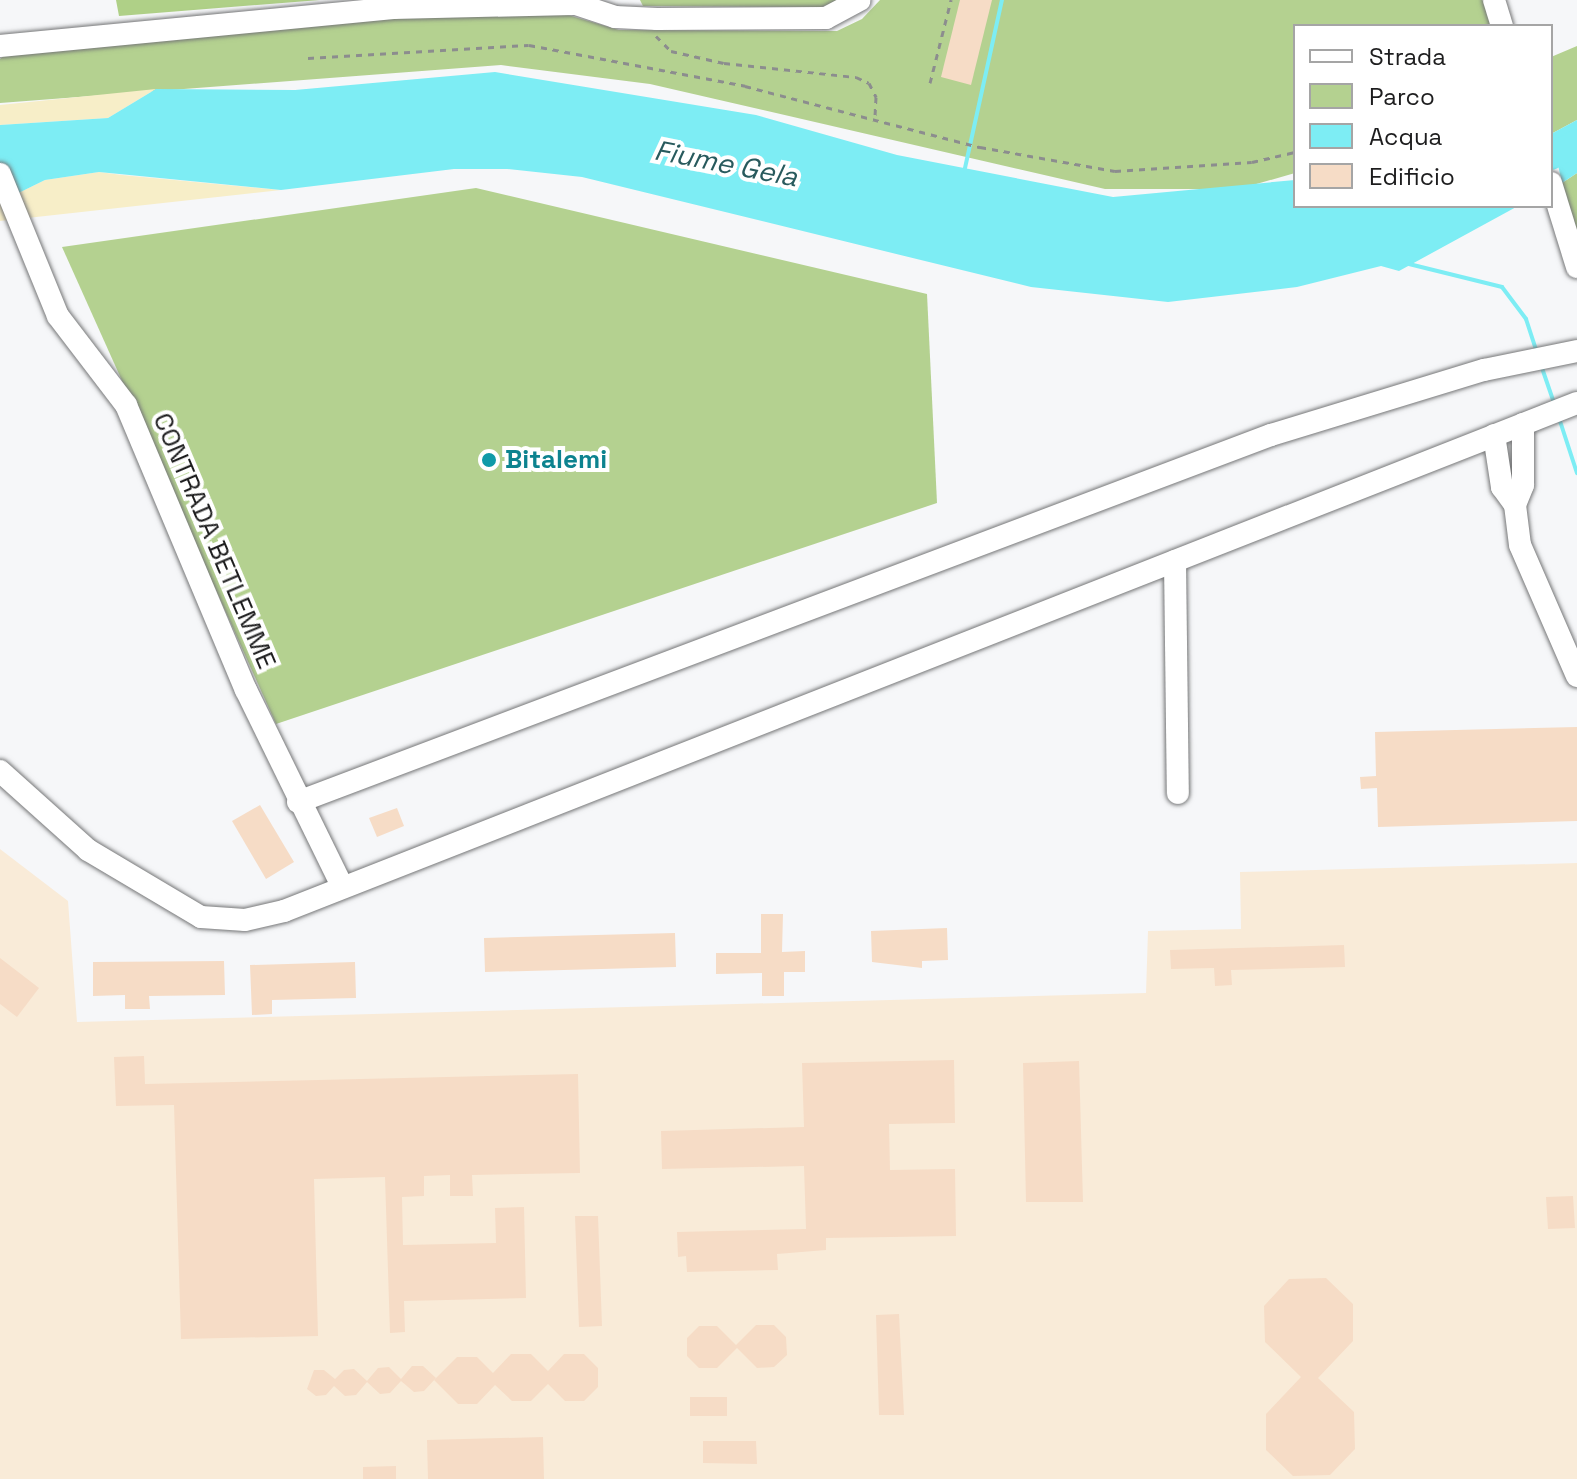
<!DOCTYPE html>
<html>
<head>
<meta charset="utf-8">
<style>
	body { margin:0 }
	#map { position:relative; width:1577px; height:1479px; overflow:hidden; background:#f6f7f9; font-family:"Space Grotesk",sans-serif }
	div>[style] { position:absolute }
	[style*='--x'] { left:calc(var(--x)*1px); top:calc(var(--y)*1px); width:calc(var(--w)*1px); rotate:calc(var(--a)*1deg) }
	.industrial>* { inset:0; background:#f9ebd8 }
	.green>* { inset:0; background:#b4d190 }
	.forest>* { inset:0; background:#afd087 }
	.sand>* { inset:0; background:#f7eec8 }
	.water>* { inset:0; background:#7dedf4 }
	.stream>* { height:4px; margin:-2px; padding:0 2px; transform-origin:2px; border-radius:2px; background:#7dedf4 }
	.river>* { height:26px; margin:-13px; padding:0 13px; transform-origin:13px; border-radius:13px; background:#7dedf4 }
	.building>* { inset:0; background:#f6dcc6 }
	.path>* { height:3px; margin-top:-1.5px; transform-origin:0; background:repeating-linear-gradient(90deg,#8c8d8e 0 6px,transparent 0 12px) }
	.roads { filter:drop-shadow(0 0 2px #767778) drop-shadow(0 0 2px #767778) }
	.minor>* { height:22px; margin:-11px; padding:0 11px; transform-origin:11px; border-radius:11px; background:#fff }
	.dots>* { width:22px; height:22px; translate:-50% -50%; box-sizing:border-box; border:4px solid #fff; border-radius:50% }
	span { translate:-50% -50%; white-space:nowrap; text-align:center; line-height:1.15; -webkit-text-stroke:8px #fff; paint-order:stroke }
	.culture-label { font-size:26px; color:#0d838f; font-weight:700 }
	.left { translate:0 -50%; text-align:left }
	.street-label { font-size:26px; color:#1d1d1e }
	.water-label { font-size:28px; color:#285a5d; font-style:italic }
	.legend { position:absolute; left:1293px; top:24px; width:260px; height:184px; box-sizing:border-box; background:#fff; border:2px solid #a5a5a5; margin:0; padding:10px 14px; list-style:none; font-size:24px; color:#1d1d1e }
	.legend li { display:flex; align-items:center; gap:16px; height:40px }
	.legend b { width:40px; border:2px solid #a5a5a5 }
</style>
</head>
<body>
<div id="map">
	<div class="industrial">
		<i style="clip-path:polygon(0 849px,68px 901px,77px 1022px,1146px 993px,1148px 931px,1241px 929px,1240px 872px,1577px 863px,1577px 1479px,0 1479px)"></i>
	</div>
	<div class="green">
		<i style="clip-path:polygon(640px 0,842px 0,821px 7px,643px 6px)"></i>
		<i style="clip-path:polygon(880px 0,1486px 0,1494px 26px,1295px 26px,1295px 173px,1239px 189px,1105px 189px,650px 84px,501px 65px,0 103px,0 59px,6px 54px,435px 14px,568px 15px,619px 30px,837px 31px,862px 19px)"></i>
		<i style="clip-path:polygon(1577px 46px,1577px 120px,1551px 134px,1551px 57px)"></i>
		<i style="clip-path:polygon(1577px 173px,1577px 236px,1562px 183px)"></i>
		<i style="clip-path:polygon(476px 188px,927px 294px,937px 503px,276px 724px,62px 247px)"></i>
	</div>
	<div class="forest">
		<i style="clip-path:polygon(116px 0,320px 0,119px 16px)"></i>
	</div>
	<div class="sand">
		<i style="clip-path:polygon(156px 89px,108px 118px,0 125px,0 105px)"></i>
		<i style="clip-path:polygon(99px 172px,122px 175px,281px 190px,0 221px,0 202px,45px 180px)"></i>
	</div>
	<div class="water">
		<i style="clip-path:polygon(495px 72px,756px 115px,897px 155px,1113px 197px,1295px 180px,1295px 206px,1518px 206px,1399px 271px,1381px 266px,1297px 287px,1168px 302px,1031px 287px,582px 177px,507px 169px,454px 169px,281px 190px,99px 172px,45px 180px,0 202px,0 125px,108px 118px,156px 89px,295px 90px)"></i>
		<i style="clip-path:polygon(1577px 120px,1577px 173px,1562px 183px,1551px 134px)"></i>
	</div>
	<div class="stream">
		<i style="--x:965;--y:168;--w:172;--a:-77.6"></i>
		<i style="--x:1409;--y:264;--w:96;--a:13.9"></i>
		<i style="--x:1502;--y:287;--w:40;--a:53"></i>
		<i style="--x:1526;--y:319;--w:36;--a:72"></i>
		<i style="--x:1541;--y:365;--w:40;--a:71.1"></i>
		<i style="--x:1559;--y:418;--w:58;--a:71.9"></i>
	</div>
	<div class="river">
		<i style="--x:1551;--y:157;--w:30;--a:-30"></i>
	</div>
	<div class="building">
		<i style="clip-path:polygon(960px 0,992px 0,971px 85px,941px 77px)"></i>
		<i style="clip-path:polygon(1577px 727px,1577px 821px,1378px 827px,1377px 788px,1361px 789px,1360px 777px,1376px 776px,1375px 732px)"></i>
		<i style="clip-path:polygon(260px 805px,294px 862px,266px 879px,232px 821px)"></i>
		<i style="clip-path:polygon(397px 808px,404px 826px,377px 837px,369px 818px)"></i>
		<i style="clip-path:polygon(761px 914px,783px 914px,782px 952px,805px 951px,805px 972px,784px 972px,784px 996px,762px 996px,762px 973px,716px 974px,716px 953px,761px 953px)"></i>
		<i style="clip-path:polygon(947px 928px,948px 960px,922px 961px,922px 968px,872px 962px,871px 931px)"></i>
		<i style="clip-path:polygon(675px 933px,676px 967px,485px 972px,484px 938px)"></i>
		<i style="clip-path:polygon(1344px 945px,1345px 967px,1231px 970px,1232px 985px,1215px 986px,1214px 968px,1171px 969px,1170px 950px)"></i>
		<i style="clip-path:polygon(0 958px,39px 988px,17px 1017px,0 1004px)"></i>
		<i style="clip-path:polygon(224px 961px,225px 995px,149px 996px,150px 1009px,125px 1009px,125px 995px,93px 996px,93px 962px)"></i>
		<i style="clip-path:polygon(355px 962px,356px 998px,272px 1000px,272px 1014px,252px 1015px,250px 965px)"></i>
		<i style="clip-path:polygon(144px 1056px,145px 1084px,578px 1074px,580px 1173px,472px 1175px,473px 1196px,450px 1196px,450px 1175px,424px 1176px,424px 1196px,402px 1197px,403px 1245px,496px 1243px,495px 1208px,524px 1207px,526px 1298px,404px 1301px,405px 1332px,390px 1333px,385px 1177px,314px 1179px,318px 1336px,181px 1339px,174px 1105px,116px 1106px,114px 1057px)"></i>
		<i style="clip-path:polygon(954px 1060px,955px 1123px,889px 1124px,890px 1170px,955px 1169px,956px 1236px,826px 1238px,826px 1250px,777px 1254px,778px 1270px,687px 1272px,686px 1256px,678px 1257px,677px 1232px,806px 1229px,804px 1166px,662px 1169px,661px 1131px,804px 1127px,802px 1063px)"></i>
		<i style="clip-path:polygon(1079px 1061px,1083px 1202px,1026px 1202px,1023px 1063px)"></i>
		<i style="clip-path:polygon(1573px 1196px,1575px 1228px,1548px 1229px,1546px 1197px)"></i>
		<i style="clip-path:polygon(575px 1216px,598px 1216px,602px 1326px,579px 1327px)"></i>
		<i style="clip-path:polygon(1326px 1278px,1353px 1304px,1353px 1341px,1318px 1378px,1354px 1412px,1355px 1449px,1330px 1475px,1293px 1476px,1266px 1450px,1266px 1414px,1301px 1377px,1265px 1342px,1264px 1306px,1289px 1279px)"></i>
		<i style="clip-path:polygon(899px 1314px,904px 1415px,879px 1415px,876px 1315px)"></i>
		<i style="clip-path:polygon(756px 1325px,774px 1325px,786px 1337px,787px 1355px,774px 1367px,757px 1368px,737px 1348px,717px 1368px,699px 1368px,687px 1356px,687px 1338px,699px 1326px,717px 1326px,736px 1345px)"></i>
		<i style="clip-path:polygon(511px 1354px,531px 1354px,548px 1371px,564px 1354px,584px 1354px,598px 1368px,598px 1387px,584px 1401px,565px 1401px,548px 1384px,531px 1401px,512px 1401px,495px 1385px,477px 1404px,458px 1404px,434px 1380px,457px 1357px,477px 1357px,493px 1373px)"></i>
		<i style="clip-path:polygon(412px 1366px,423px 1366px,436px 1378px,424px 1391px,414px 1392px,401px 1381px,390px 1393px,380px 1394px,367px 1382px,356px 1395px,345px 1396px,334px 1386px,326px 1395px,316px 1396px,307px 1389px,314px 1370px,324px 1370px,335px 1379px,344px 1370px,354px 1369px,367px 1381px,378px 1368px,389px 1367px,401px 1379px)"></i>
		<i style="clip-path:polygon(690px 1397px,727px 1397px,727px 1416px,690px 1416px)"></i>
		<i style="clip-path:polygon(543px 1437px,544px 1479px,428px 1479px,427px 1440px)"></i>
		<i style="clip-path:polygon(703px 1441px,756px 1441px,757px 1464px,703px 1463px)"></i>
		<i style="clip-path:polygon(396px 1466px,396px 1479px,363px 1479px,363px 1467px)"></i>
	</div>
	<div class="path">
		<i style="--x:656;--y:36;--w:21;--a:45"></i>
		<i style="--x:671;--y:51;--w:54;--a:12.8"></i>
		<i style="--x:724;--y:63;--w:133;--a:6.1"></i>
		<i style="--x:856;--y:77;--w:14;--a:25"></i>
		<i style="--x:869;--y:83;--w:16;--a:63"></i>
		<i style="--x:876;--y:97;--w:22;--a:93"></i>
		<i style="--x:308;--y:58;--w:221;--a:-3.4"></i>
		<i style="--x:529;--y:45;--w:220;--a:10.7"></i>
		<i style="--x:745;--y:86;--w:243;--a:14.6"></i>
		<i style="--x:980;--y:147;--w:137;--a:10.1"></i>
		<i style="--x:1115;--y:171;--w:137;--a:-3.8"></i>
		<i style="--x:1252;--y:162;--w:44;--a:-13.1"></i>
		<i style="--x:930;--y:83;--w:86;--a:-75.8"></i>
	</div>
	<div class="roads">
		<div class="minor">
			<i style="--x:564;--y:0;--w:54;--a:18.4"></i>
			<i style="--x:615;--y:17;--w:42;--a:2.7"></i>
			<i style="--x:657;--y:19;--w:169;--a:-0.3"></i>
			<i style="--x:826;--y:18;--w:38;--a:-28"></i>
			<i style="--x:1494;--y:0;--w:27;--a:73"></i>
			<i style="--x:0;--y:46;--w:395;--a:-5.5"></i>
			<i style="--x:393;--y:8;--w:180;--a:-1.3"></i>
			<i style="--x:0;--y:174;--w:153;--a:67.8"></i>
			<i style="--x:58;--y:316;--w:112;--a:52.6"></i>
			<i style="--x:126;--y:405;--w:309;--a:67.2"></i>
			<i style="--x:246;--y:690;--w:218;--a:63.9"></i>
			<i style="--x:1551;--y:183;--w:88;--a:72.8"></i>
			<i style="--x:1494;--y:435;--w:53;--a:81.3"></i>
			<i style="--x:1502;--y:487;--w:22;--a:54"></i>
			<i style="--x:1515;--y:505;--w:22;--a:-68"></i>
			<i style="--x:1523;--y:485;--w:61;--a:-90"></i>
			<i style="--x:1515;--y:505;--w:40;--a:82.9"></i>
			<i style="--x:1520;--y:545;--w:143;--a:66.5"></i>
			<i style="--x:1175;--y:561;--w:232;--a:89.3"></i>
			<i style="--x:0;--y:771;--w:118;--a:41.9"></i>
			<i style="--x:88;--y:850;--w:131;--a:30.7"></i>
			<i style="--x:201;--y:917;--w:44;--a:3.9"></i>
			<i style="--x:245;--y:920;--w:40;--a:-13"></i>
			<i style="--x:284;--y:911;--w:1389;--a:-21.45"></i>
			<i style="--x:298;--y:802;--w:1040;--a:-20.67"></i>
			<i style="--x:1271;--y:435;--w:223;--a:-17"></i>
			<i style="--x:1484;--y:370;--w:95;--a:-11.5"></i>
		</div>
	</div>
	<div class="dots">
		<i style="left:489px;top:460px;background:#0f9aa8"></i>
	</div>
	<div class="culture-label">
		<span class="left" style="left:505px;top:460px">Bitalemi</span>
	</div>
	<div class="street-label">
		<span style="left:214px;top:541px;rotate:67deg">CONTRADA BETLEMME</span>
	</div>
	<div class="water-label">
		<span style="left:726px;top:163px;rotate:11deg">Fiume Gela</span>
	</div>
	<ul class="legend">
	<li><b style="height:10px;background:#fff"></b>Strada</li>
	<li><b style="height:22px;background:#b4d190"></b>Parco</li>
	<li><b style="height:22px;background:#7dedf4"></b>Acqua</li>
	<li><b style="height:22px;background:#f6dcc6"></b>Edificio</li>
	</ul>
</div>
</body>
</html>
